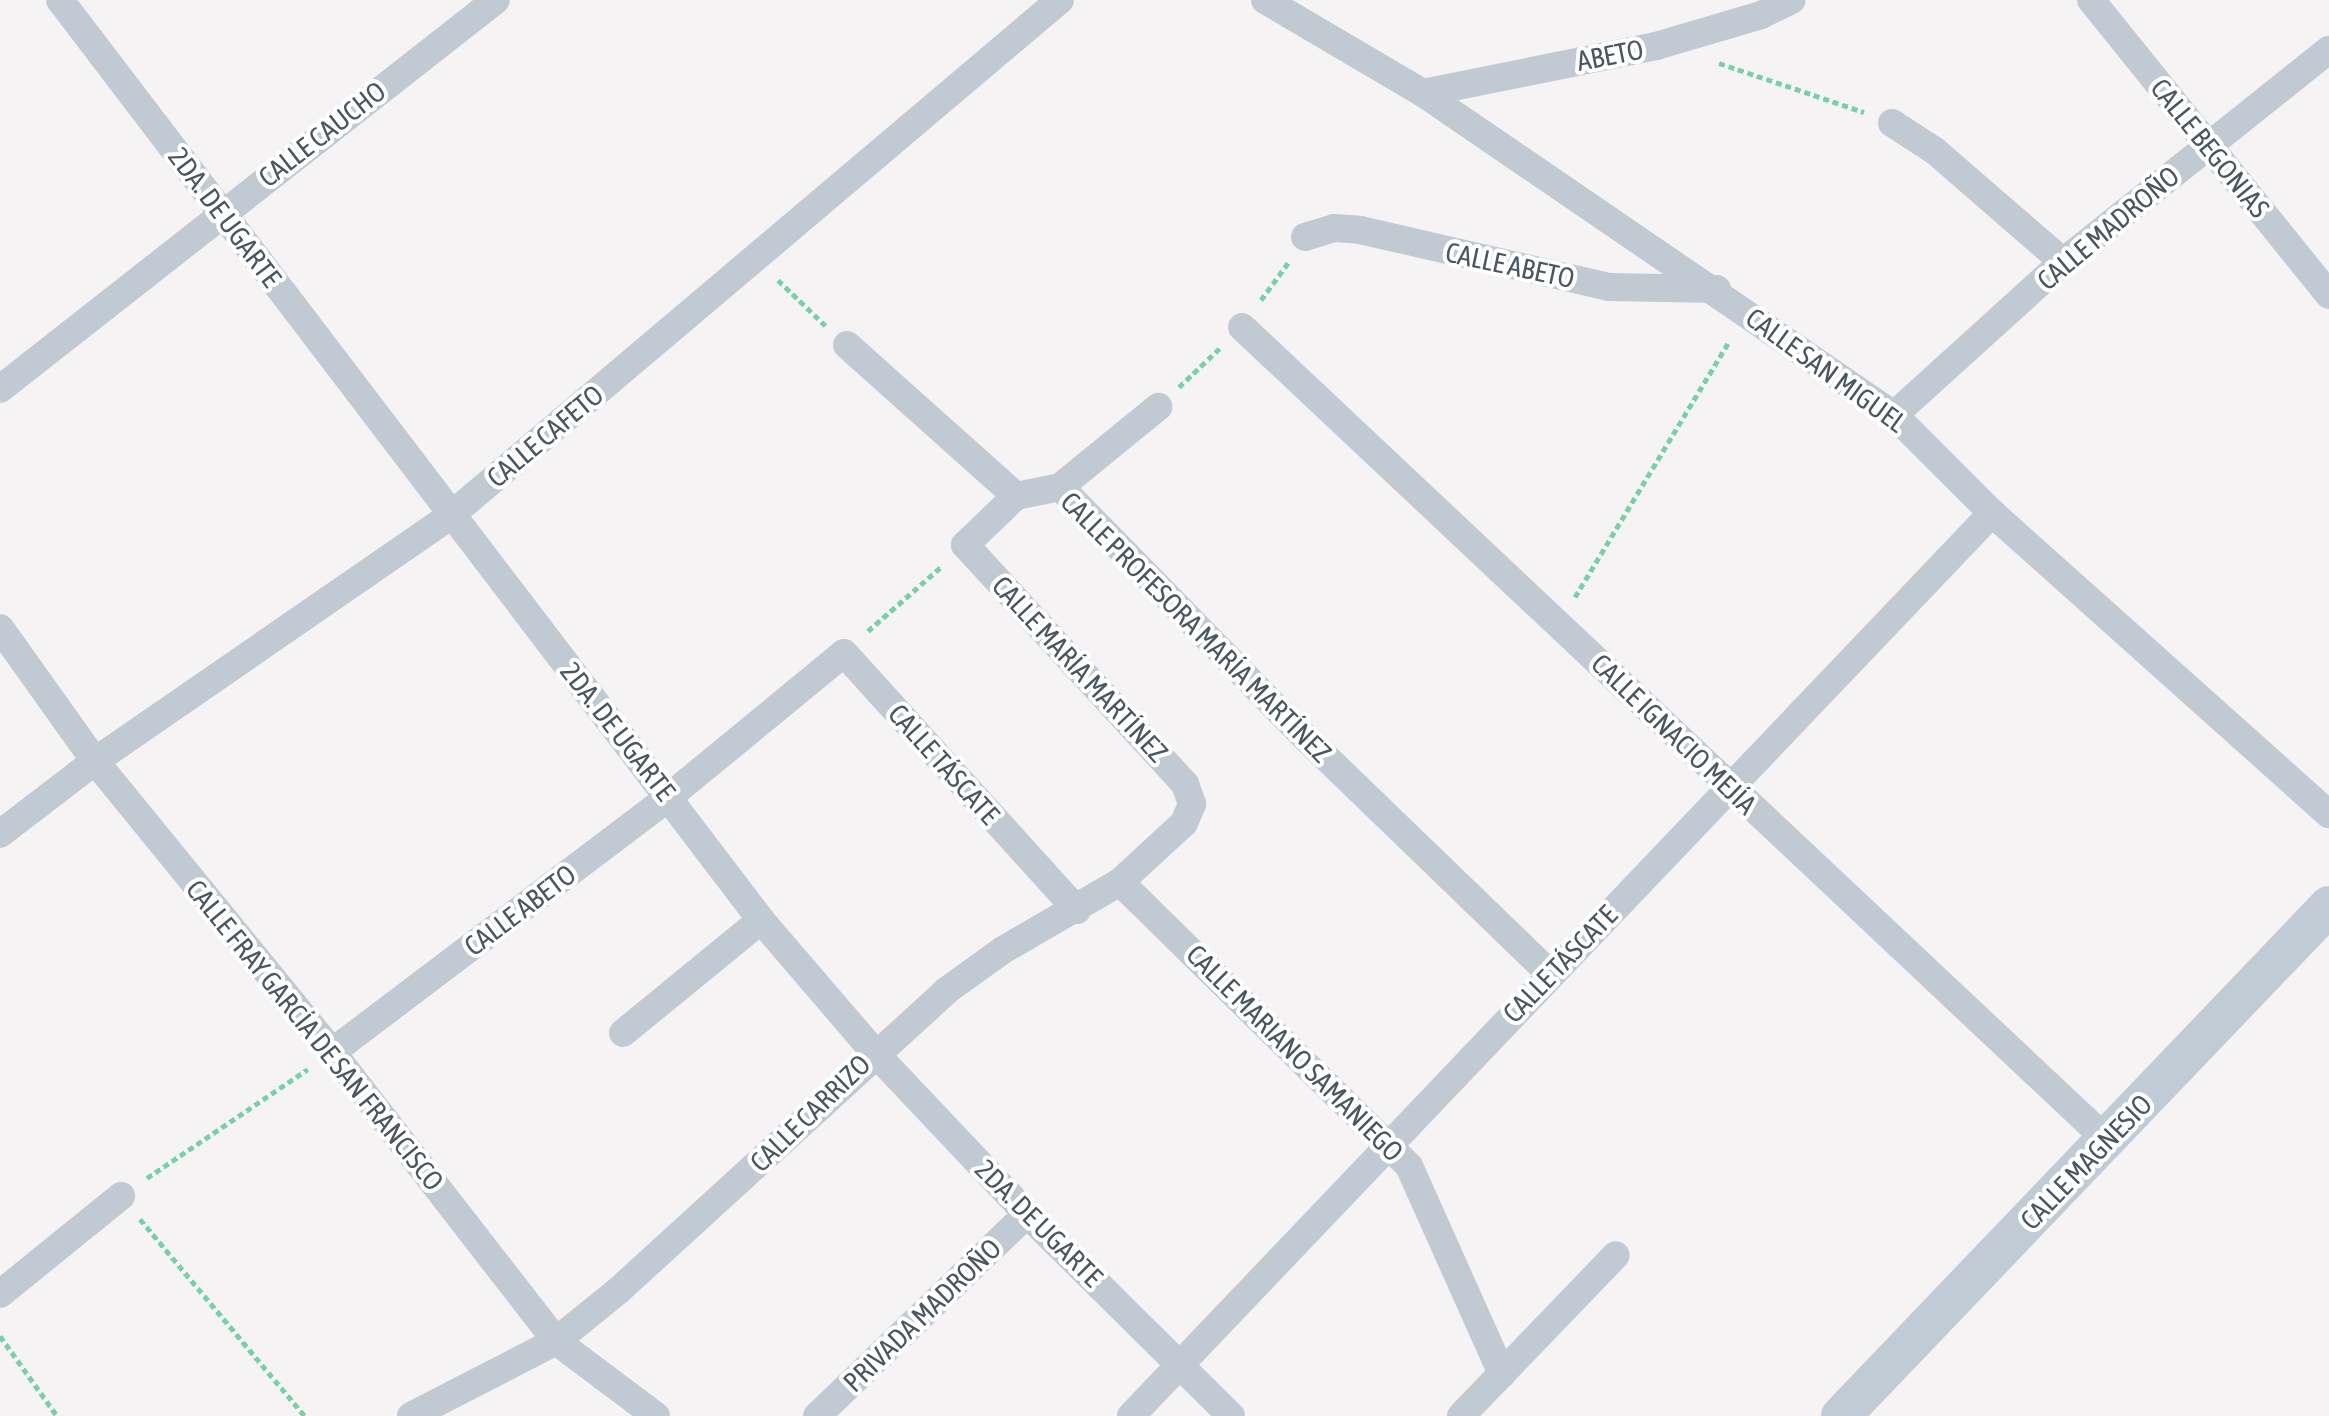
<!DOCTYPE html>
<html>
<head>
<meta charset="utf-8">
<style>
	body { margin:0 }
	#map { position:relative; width:2329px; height:1416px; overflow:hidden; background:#f5f3f3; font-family:"Asap Condensed",sans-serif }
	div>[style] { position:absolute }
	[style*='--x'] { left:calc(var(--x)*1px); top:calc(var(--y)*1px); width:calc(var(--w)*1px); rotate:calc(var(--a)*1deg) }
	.path>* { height:5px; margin-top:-2.5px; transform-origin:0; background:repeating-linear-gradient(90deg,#7ad0a6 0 6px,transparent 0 10px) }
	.street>* { height:28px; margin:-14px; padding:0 14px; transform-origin:14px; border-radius:14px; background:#c1cad2 }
	.secondary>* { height:40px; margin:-20px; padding:0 20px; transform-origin:20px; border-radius:20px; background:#c1cbd6 }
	span { translate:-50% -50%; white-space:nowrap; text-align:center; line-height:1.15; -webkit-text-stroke:8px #fff; paint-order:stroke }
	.street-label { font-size:28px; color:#4a5661 }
</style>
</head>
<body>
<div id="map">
	<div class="path">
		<i style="--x:1719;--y:63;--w:153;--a:18.7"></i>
		<i style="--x:778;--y:280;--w:66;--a:43.8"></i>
		<i style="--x:1261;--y:300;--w:46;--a:-53.9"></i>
		<i style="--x:1179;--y:387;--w:58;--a:-43.6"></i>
		<i style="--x:1575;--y:597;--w:298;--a:-58.9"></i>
		<i style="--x:868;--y:631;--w:98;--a:-41.3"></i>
		<i style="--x:147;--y:1178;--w:194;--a:-34.1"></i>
		<i style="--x:140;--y:1219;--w:257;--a:50.1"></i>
		<i style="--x:0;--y:1336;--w:98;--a:54.5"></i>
	</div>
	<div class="street">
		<i style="--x:60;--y:0;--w:1157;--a:52.69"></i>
		<i style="--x:761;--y:920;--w:174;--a:49.4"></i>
		<i style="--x:874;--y:1052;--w:223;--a:46.6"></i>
		<i style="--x:1027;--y:1214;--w:287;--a:44.7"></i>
		<i style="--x:1265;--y:0;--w:183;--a:30.5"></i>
		<i style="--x:1423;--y:93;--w:571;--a:34.36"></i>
		<i style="--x:1894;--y:415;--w:139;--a:45"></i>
		<i style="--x:1992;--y:513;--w:452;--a:41.8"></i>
		<i style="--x:2091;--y:0;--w:379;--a:51.1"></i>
		<i style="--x:1423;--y:93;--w:238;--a:-11.4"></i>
		<i style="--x:1656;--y:46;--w:109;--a:-16.4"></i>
		<i style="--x:1761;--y:15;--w:34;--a:-26"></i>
		<i style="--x:1892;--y:123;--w:51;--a:33.1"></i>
		<i style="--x:1935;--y:151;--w:169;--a:40.9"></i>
		<i style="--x:1305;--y:237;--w:30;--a:-17"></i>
		<i style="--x:1334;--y:228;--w:26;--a:4"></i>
		<i style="--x:1360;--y:230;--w:255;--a:12.9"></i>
		<i style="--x:1609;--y:287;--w:108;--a:1.1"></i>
		<i style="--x:1242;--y:327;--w:1187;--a:43.23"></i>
		<i style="--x:847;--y:345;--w:227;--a:41.8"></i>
		<i style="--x:0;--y:389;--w:630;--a:-38.11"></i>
		<i style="--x:1894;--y:415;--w:228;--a:-42.2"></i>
		<i style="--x:2063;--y:262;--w:340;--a:-38.6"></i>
		<i style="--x:1060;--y:487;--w:127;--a:-39.2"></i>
		<i style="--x:1016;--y:496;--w:45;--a:-11.6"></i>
		<i style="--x:1060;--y:487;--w:353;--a:45.6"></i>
		<i style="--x:1307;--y:739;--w:338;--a:44"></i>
		<i style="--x:0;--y:628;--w:163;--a:54.5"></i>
		<i style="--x:95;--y:761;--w:375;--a:50.8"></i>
		<i style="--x:332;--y:1052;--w:366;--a:52.2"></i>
		<i style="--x:556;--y:1341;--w:125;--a:36.9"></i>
		<i style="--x:0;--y:834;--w:120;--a:-37.5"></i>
		<i style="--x:95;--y:761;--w:431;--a:-34.6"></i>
		<i style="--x:450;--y:516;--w:799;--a:-40.23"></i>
		<i style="--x:1120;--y:882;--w:405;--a:44.5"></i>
		<i style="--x:1409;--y:1166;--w:228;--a:65.9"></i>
		<i style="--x:623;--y:1033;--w:178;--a:-39.3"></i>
		<i style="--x:332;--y:1052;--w:424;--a:-37.1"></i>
		<i style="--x:670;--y:796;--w:225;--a:-39.4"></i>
		<i style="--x:844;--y:653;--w:347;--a:47.8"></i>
		<i style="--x:0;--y:1294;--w:156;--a:-39"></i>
		<i style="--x:411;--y:1416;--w:163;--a:-27.3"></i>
		<i style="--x:556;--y:1341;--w:81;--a:-39"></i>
		<i style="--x:619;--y:1290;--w:443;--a:-42.4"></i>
		<i style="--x:946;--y:991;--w:70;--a:-35.7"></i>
		<i style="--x:1003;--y:950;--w:135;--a:-30.2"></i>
		<i style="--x:1120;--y:882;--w:87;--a:-42.7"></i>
		<i style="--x:1184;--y:823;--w:21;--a:-67"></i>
		<i style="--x:1192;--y:804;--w:21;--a:-109"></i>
		<i style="--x:1185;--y:784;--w:325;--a:-132.6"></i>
		<i style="--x:965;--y:545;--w:71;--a:-43.9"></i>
		<i style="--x:817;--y:1416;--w:291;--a:-43.9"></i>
		<i style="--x:1131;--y:1416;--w:1248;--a:-46.36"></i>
		<i style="--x:1461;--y:1416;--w:223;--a:-46.1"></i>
	</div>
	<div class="secondary">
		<i style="--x:1841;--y:1416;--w:706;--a:-46.26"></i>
	</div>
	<div class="street-label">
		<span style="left:1610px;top:55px;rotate:-11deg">ABETO</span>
		<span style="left:322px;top:134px;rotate:-38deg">CALLE CAUCHO</span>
		<span style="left:2210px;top:148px;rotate:51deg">CALLE BEGONIAS</span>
		<span style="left:225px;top:217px;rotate:53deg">2DA. DE UGARTE</span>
		<span style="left:2108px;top:228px;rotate:-40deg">CALLE MADROÑO</span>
		<span style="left:1510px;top:265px;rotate:12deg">CALLE ABETO</span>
		<span style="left:1826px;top:370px;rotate:36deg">CALLE SAN MIGUEL</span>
		<span style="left:545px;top:436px;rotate:-40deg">CALLE CAFETO</span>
		<span style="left:1196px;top:627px;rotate:45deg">CALLE PROFESORA MARÍA MARTÍNEZ</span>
		<span style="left:1080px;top:669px;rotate:47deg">CALLE MARÍA MARTÍNEZ</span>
		<span style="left:618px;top:731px;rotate:52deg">2DA. DE UGARTE</span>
		<span style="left:1674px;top:734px;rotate:44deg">CALLE IGNACIO MEJÍA</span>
		<span style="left:944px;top:764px;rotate:48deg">CALLE TÁSCATE</span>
		<span style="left:520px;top:910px;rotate:-37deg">CALLE ABETO</span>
		<span style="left:1560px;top:964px;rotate:-46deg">CALLE TÁSCATE</span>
		<span style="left:315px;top:1035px;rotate:51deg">CALLE FRAY GARCÍA DE SAN FRANCISCO</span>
		<span style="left:1295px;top:1053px;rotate:45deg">CALLE MARIANO SAMANIEGO</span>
		<span style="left:810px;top:1113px;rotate:-44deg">CALLE CARRIZO</span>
		<span style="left:2086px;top:1162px;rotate:-46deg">CALLE MAGNESIO</span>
		<span style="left:1039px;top:1223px;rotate:45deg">2DA. DE UGARTE</span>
		<span style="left:922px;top:1315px;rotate:-44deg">PRIVADA MADROÑO</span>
	</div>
</div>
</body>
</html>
